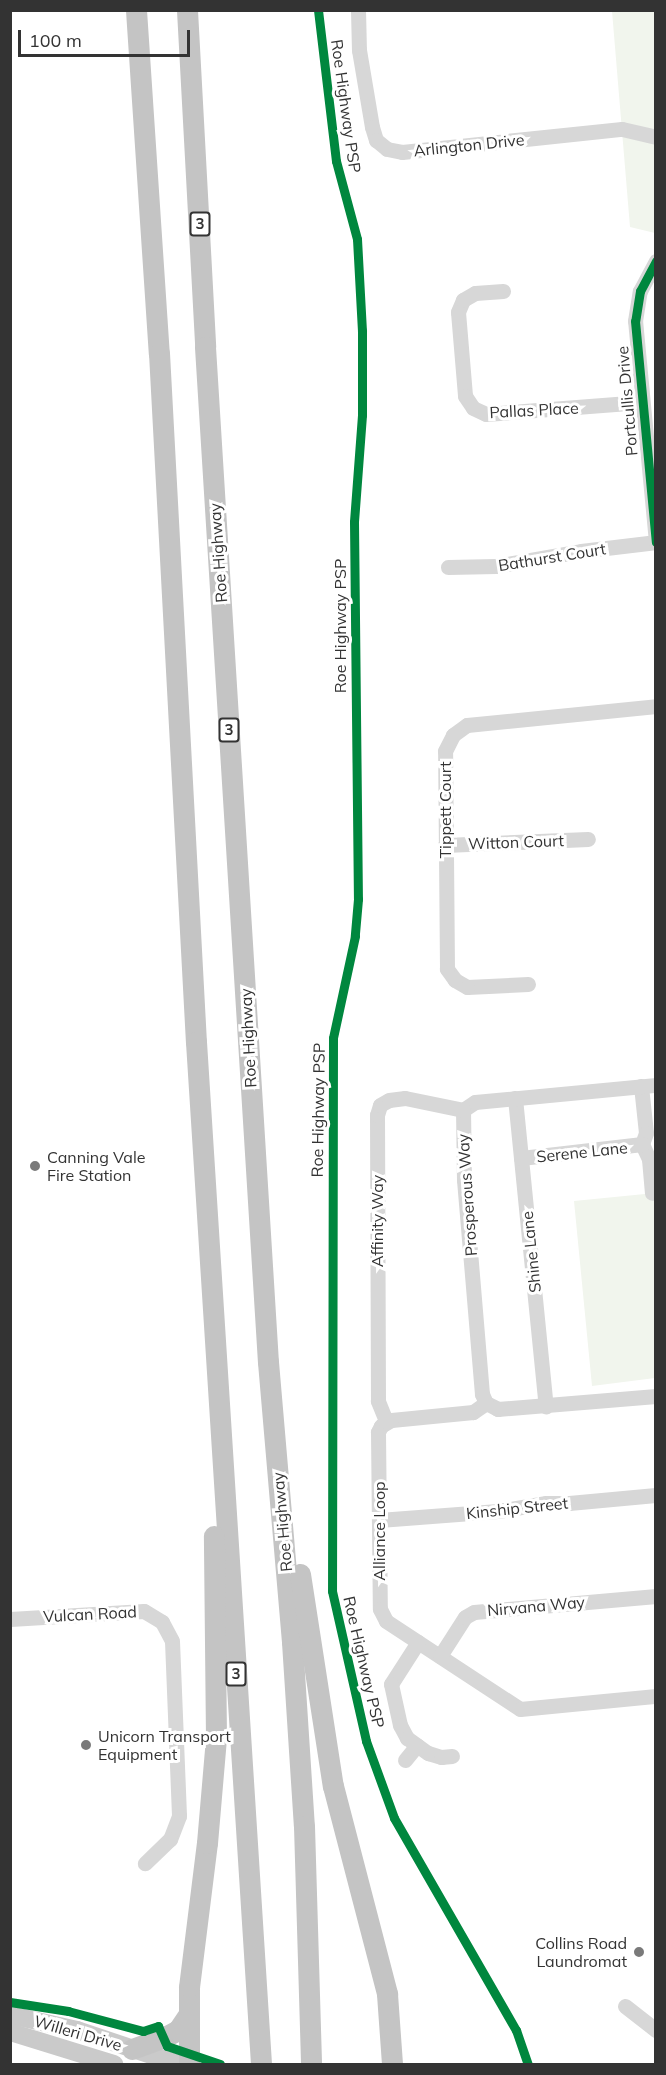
<!DOCTYPE html>
<html>
<head>
<meta charset="utf-8">
<style>
	body { margin:0 }
	#map { position:relative; width:666px; height:2075px; overflow:hidden; background:#fff; font-family:Mulish,sans-serif }
	div>[style] { position:absolute }
	[style*='--x'] { left:calc(var(--x)*1px); top:calc(var(--y)*1px); width:calc(var(--w)*1px); rotate:calc(var(--a)*1deg) }
	.green>* { inset:0; background:#f1f5ed }
	.minor>* { height:15px; margin:-7.5px; padding:0 7.5px; transform-origin:7.5px; border-radius:7.5px; background:#d7d7d7 }
	.major>* { height:18px; margin:-9px; padding:0 9px; transform-origin:9px; border-radius:9px; background:#cacaca }
	.highway>* { height:21px; margin:-10.5px; padding:0 10.5px; transform-origin:10.5px; border-radius:10.5px; background:#c4c4c4 }
	.cycleway>* { height:9px; margin:-4.5px; padding:0 4.5px; transform-origin:4.5px; border-radius:4.5px; background:#00873e }
	.dots>* { width:16px; height:16px; translate:-50% -50%; box-sizing:border-box; border:3px solid #fff; border-radius:50% }
	span { translate:-50% -50%; white-space:nowrap; text-align:center; line-height:1.15; -webkit-text-stroke:6px #fff; paint-order:stroke }
	.shield-label span { padding:2px 4px; background:#fff; border:2px solid; border-radius:4px; -webkit-text-stroke-width:0 }
	.shield-label { font-size:15px; color:#333; font-weight:700 }
	.street-label { font-size:16px; color:#333 }
	.poi-label { font-size:16px; color:#333 }
	.left { translate:0 -50%; text-align:left }
	.right { translate:-100% -50%; text-align:right }
	.frame { position:absolute; inset:0; border:12px solid #333; pointer-events:none }
	.scale { position:absolute; left:18px; top:30px; width:172px; height:27px; box-sizing:border-box; border:3px solid #333; border-top:0; padding-left:8px; font-size:18px; line-height:21px; white-space:nowrap; color:#333; -webkit-text-stroke:4px #fff; paint-order:stroke }
</style>
</head>
<body>
<div id="map">
	<div class="green">
		<i style="clip-path:polygon(612px 11px,655px 11px,655px 233px,630px 227px)"></i>
		<i style="clip-path:polygon(655px 1193px,655px 1378px,592px 1386px,574px 1201px)"></i>
	</div>
	<div class="minor">
		<i style="--x:358;--y:10;--w:40;--a:88.6"></i>
		<i style="--x:359;--y:50;--w:78;--a:80.4"></i>
		<i style="--x:372;--y:127;--w:14;--a:73"></i>
		<i style="--x:376;--y:140;--w:14;--a:39"></i>
		<i style="--x:387;--y:149;--w:15;--a:11"></i>
		<i style="--x:402;--y:152;--w:221;--a:-6"></i>
		<i style="--x:622;--y:129;--w:35;--a:13"></i>
		<i style="--x:503;--y:291;--w:28;--a:176"></i>
		<i style="--x:475;--y:293;--w:14;--a:150"></i>
		<i style="--x:463;--y:300;--w:13;--a:113"></i>
		<i style="--x:458;--y:312;--w:84;--a:85.2"></i>
		<i style="--x:465;--y:396;--w:14;--a:56"></i>
		<i style="--x:473;--y:408;--w:14;--a:25"></i>
		<i style="--x:486;--y:414;--w:156;--a:-4.4"></i>
		<i style="--x:448;--y:567;--w:48;--a:-1.2"></i>
		<i style="--x:496;--y:566;--w:86;--a:-10"></i>
		<i style="--x:581;--y:551;--w:76;--a:-6.8"></i>
		<i style="--x:656;--y:542;--w:222;--a:-95.4"></i>
		<i style="--x:635;--y:321;--w:30;--a:-81"></i>
		<i style="--x:640;--y:291;--w:34;--a:-62"></i>
		<i style="--x:445;--y:845;--w:143;--a:-2.4"></i>
		<i style="--x:528;--y:984;--w:61;--a:177.2"></i>
		<i style="--x:467;--y:987;--w:14;--a:-150"></i>
		<i style="--x:455;--y:980;--w:14;--a:-126"></i>
		<i style="--x:447;--y:969;--w:218;--a:-90.5"></i>
		<i style="--x:445;--y:751;--w:18;--a:-63"></i>
		<i style="--x:453;--y:735;--w:17;--a:-36"></i>
		<i style="--x:467;--y:725;--w:190;--a:-5.7"></i>
		<i style="--x:641;--y:1086;--w:47;--a:83.9"></i>
		<i style="--x:646;--y:1133;--w:12;--a:110"></i>
		<i style="--x:642;--y:1144;--w:17;--a:65"></i>
		<i style="--x:649;--y:1159;--w:34;--a:85"></i>
		<i style="--x:515;--y:1098;--w:310;--a:84.3"></i>
		<i style="--x:521;--y:1158;--w:122;--a:-6.6"></i>
		<i style="--x:656;--y:1396;--w:159;--a:175.3"></i>
		<i style="--x:498;--y:1409;--w:13;--a:-153"></i>
		<i style="--x:486;--y:1403;--w:16;--a:145"></i>
		<i style="--x:473;--y:1412;--w:82;--a:174.4"></i>
		<i style="--x:391;--y:1420;--w:12;--a:149"></i>
		<i style="--x:381;--y:1426;--w:7;--a:117"></i>
		<i style="--x:378;--y:1432;--w:177;--a:89.4"></i>
		<i style="--x:380;--y:1609;--w:13;--a:63"></i>
		<i style="--x:386;--y:1621;--w:160;--a:33.3"></i>
		<i style="--x:520;--y:1709;--w:137;--a:-5.5"></i>
		<i style="--x:486;--y:1403;--w:10;--a:-114"></i>
		<i style="--x:482;--y:1394;--w:215;--a:-94.8"></i>
		<i style="--x:464;--y:1180;--w:70;--a:-90.8"></i>
		<i style="--x:463;--y:1110;--w:14;--a:-34"></i>
		<i style="--x:475;--y:1102;--w:182;--a:-5.4"></i>
		<i style="--x:386;--y:1421;--w:22;--a:-112"></i>
		<i style="--x:378;--y:1401;--w:286;--a:-90.2"></i>
		<i style="--x:377;--y:1115;--w:10;--a:-73"></i>
		<i style="--x:380;--y:1105;--w:10;--a:-29"></i>
		<i style="--x:389;--y:1100;--w:16;--a:-7"></i>
		<i style="--x:405;--y:1098;--w:59;--a:11.7"></i>
		<i style="--x:379;--y:1520;--w:119;--a:-4.3"></i>
		<i style="--x:498;--y:1511;--w:49;--a:-9.5"></i>
		<i style="--x:546;--y:1503;--w:23;--a:0"></i>
		<i style="--x:569;--y:1503;--w:87;--a:-5.3"></i>
		<i style="--x:10;--y:1619;--w:134;--a:-3.4"></i>
		<i style="--x:144;--y:1611;--w:21;--a:31"></i>
		<i style="--x:162;--y:1622;--w:21;--a:62"></i>
		<i style="--x:172;--y:1641;--w:175;--a:87.7"></i>
		<i style="--x:179;--y:1816;--w:25;--a:111"></i>
		<i style="--x:170;--y:1839;--w:35;--a:136"></i>
		<i style="--x:418;--y:1642;--w:50;--a:122.7"></i>
		<i style="--x:391;--y:1684;--w:42;--a:77.6"></i>
		<i style="--x:400;--y:1725;--w:15;--a:62"></i>
		<i style="--x:407;--y:1738;--w:26;--a:36"></i>
		<i style="--x:428;--y:1753;--w:14;--a:17"></i>
		<i style="--x:441;--y:1757;--w:11;--a:-5"></i>
		<i style="--x:440;--y:1656;--w:46;--a:-57.3"></i>
		<i style="--x:465;--y:1617;--w:10;--a:-29"></i>
		<i style="--x:474;--y:1612;--w:183;--a:-5"></i>
		<i style="--x:405;--y:1760;--w:19;--a:-51"></i>
		<i style="--x:625;--y:2006;--w:39;--a:38"></i>
	</div>
	<div class="major">
		<i style="--x:10;--y:2015;--w:69;--a:12.6"></i>
		<i style="--x:77;--y:2030;--w:107;--a:18.6"></i>
		<i style="--x:10;--y:2032;--w:109;--a:17.1"></i>
	</div>
	<div class="highway">
		<i style="--x:136;--y:10;--w:344;--a:86.2"></i>
		<i style="--x:159;--y:353;--w:690;--a:86.93"></i>
		<i style="--x:196;--y:1042;--w:1024;--a:86.36"></i>
		<i style="--x:187;--y:10;--w:337;--a:86.9"></i>
		<i style="--x:205;--y:347;--w:1017;--a:86.45"></i>
		<i style="--x:268;--y:1362;--w:281;--a:85.1"></i>
		<i style="--x:292;--y:1642;--w:184;--a:86.3"></i>
		<i style="--x:304;--y:1826;--w:238;--a:88.3"></i>
		<i style="--x:300;--y:1574;--w:215;--a:81.2"></i>
		<i style="--x:333;--y:1786;--w:215;--a:75.4"></i>
		<i style="--x:387;--y:1994;--w:70;--a:85.9"></i>
		<i style="--x:132;--y:2049;--w:33;--a:-20"></i>
		<i style="--x:163;--y:2038;--w:17;--a:-28"></i>
		<i style="--x:178;--y:2030;--w:18;--a:-56"></i>
		<i style="--x:189;--y:2064;--w:77;--a:-90"></i>
		<i style="--x:189;--y:1987;--w:145;--a:-82.9"></i>
		<i style="--x:207;--y:1843;--w:105;--a:-85.1"></i>
		<i style="--x:216;--y:1738;--w:202;--a:-90.6"></i>
	</div>
	<div class="cycleway">
		<i style="--x:318;--y:10;--w:152;--a:83.2"></i>
		<i style="--x:336;--y:161;--w:81;--a:74.9"></i>
		<i style="--x:357;--y:239;--w:92;--a:86.9"></i>
		<i style="--x:362;--y:331;--w:84;--a:90"></i>
		<i style="--x:362;--y:415;--w:107;--a:94.3"></i>
		<i style="--x:354;--y:522;--w:377;--a:89.4"></i>
		<i style="--x:358;--y:899;--w:37;--a:95"></i>
		<i style="--x:355;--y:936;--w:104;--a:102.2"></i>
		<i style="--x:333;--y:1038;--w:553;--a:90.1"></i>
		<i style="--x:332;--y:1591;--w:154;--a:77.2"></i>
		<i style="--x:366;--y:1741;--w:82;--a:70"></i>
		<i style="--x:394;--y:1818;--w:245;--a:60.1"></i>
		<i style="--x:516;--y:2030;--w:36;--a:71"></i>
		<i style="--x:656;--y:261;--w:34;--a:118"></i>
		<i style="--x:640;--y:291;--w:30;--a:99"></i>
		<i style="--x:635;--y:321;--w:222;--a:84.6"></i>
		<i style="--x:10;--y:2002;--w:59;--a:8.8"></i>
		<i style="--x:68;--y:2011;--w:78;--a:14.9"></i>
		<i style="--x:143;--y:2031;--w:16;--a:-18"></i>
		<i style="--x:158;--y:2026;--w:22;--a:66"></i>
		<i style="--x:167;--y:2046;--w:56;--a:18.8"></i>
	</div>
	<div class="dots">
		<i style="left:35px;top:1166px;background:#7a7a7a"></i>
		<i style="left:86px;top:1745px;background:#7a7a7a"></i>
		<i style="left:639px;top:1952px;background:#7a7a7a"></i>
	</div>
	<div class="shield-label">
		<span style="left:200px;top:224px">3</span>
		<span style="left:229px;top:730px">3</span>
		<span style="left:236px;top:1674px">3</span>
	</div>
	<div class="street-label">
		<span style="left:346px;top:106px;rotate:82deg">Roe Highway PSP</span>
		<span style="left:469px;top:145px;rotate:-6deg">Arlington Drive</span>
		<span style="left:627px;top:401px;rotate:-95deg">Portcullis Drive</span>
		<span style="left:534px;top:410px;rotate:-3deg">Pallas Place</span>
		<span style="left:218px;top:553px;rotate:-94deg">Roe Highway</span>
		<span style="left:552px;top:557px;rotate:-9deg">Bathurst Court</span>
		<span style="left:340px;top:626px;rotate:-90deg">Roe Highway PSP</span>
		<span style="left:445px;top:810px;rotate:-90deg">Tippett Court</span>
		<span style="left:516px;top:842px;rotate:-2deg">Witton Court</span>
		<span style="left:248px;top:1038px;rotate:-93deg">Roe Highway</span>
		<span style="left:318px;top:1110px;rotate:-89deg">Roe Highway PSP</span>
		<span style="left:582px;top:1152px;rotate:-6deg">Serene Lane</span>
		<span style="left:467px;top:1195px;rotate:-94deg">Prosperous Way</span>
		<span style="left:377px;top:1221px;rotate:-90deg">Affinity Way</span>
		<span style="left:531px;top:1252px;rotate:-96deg">Shine Lane</span>
		<span style="left:517px;top:1508px;rotate:-6deg">Kinship Street</span>
		<span style="left:282px;top:1522px;rotate:-95deg">Roe Highway</span>
		<span style="left:379px;top:1531px;rotate:-90deg">Alliance Loop</span>
		<span style="left:536px;top:1606px;rotate:-5deg">Nirvana Way</span>
		<span style="left:90px;top:1614px;rotate:-3deg">Vulcan Road</span>
		<span style="left:364px;top:1662px;rotate:77deg">Roe Highway PSP</span>
		<span style="left:78px;top:2033px;rotate:16deg">Willeri Drive</span>
	</div>
	<div class="poi-label">
		<span class="left" style="left:47px;top:1166px">Canning Vale<br>Fire Station</span>
		<span class="left" style="left:98px;top:1745px">Unicorn Transport<br>Equipment</span>
		<span class="right" style="left:627px;top:1952px">Collins Road<br>Laundromat</span>
	</div>
	<div class="frame"></div>
	<div class="scale">100 m</div>
</div>
</body>
</html>
